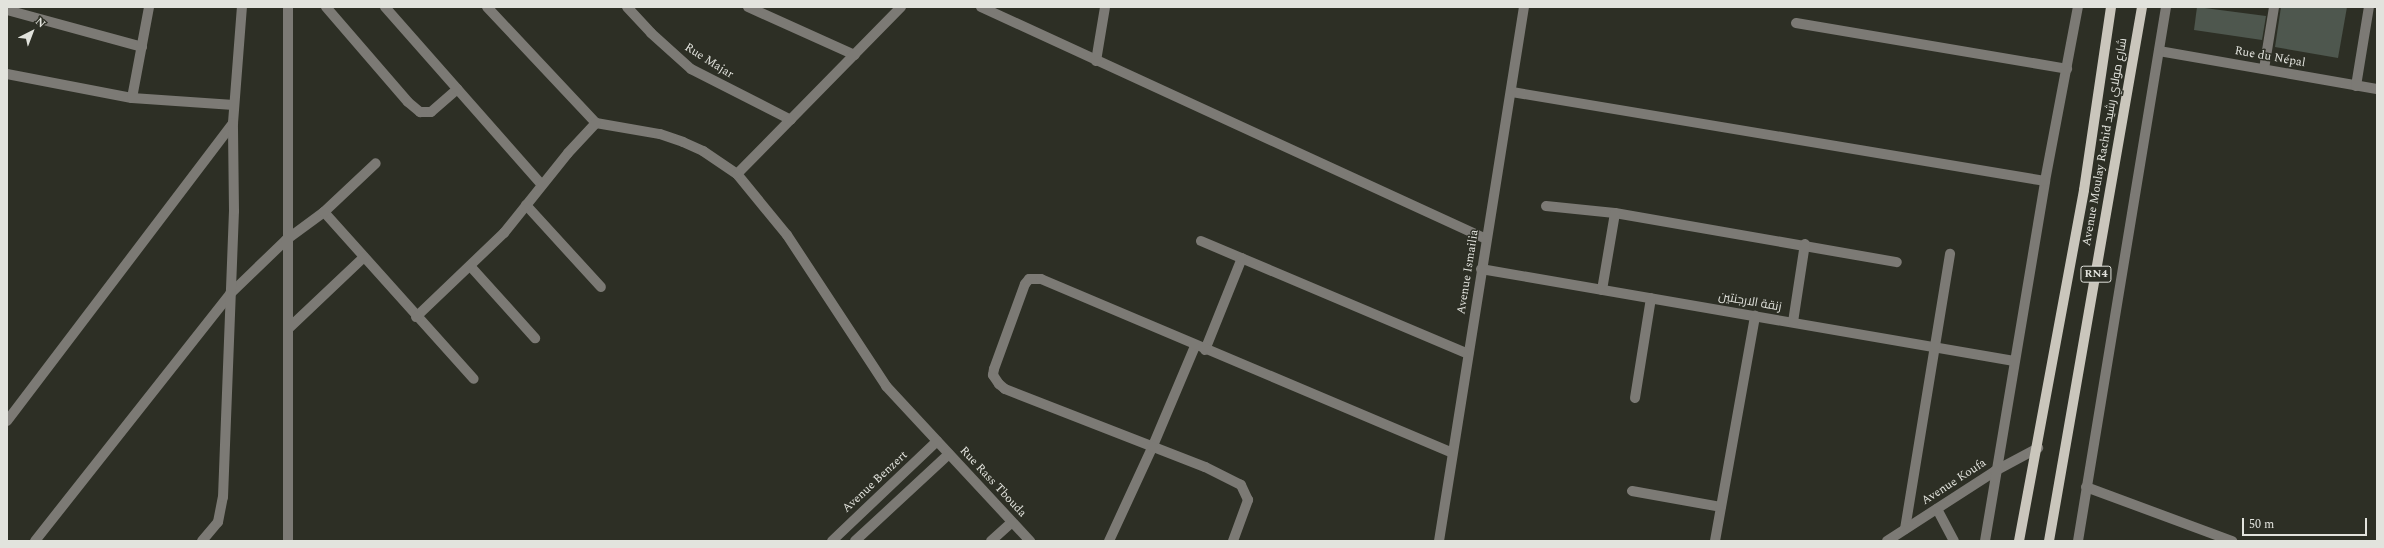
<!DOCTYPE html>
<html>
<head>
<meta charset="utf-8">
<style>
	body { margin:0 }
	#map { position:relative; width:2384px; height:548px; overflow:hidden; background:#2d2f25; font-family:Spectral,Cairo,serif }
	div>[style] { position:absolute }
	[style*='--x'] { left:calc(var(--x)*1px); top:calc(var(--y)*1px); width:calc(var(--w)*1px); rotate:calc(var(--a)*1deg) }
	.building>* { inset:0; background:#4e574e }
	.minor>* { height:10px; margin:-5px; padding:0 5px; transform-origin:5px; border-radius:5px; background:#7c7a75 }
	.major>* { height:10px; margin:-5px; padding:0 5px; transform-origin:5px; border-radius:5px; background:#cac6bc }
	span { translate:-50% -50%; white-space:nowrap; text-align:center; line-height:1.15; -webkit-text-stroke:3px #2d2f25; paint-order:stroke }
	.shield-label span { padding:1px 3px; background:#2d2f25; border:1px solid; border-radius:3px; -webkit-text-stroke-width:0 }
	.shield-label { font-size:11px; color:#e2e3dd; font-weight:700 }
	.street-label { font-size:12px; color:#e2e3dd }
	.frame { position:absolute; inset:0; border:8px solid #e2e3dd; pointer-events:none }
	.north { position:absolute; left:12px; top:12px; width:40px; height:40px; -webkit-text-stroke:3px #2d2f25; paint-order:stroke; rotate:42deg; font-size:11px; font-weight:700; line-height:16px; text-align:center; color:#e2e3dd }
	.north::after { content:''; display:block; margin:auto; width:14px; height:18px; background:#e2e3dd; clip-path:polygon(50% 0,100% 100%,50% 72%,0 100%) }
	.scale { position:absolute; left:2242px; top:518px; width:125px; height:18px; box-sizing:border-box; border:2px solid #e2e3dd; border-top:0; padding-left:5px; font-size:12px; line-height:14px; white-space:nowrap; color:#e2e3dd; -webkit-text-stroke:3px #2d2f25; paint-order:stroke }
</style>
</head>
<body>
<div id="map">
	<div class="building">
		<i style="clip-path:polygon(2197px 7px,2266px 16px,2262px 40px,2194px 30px)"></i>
		<i style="clip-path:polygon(2281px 7px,2347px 7px,2338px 58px,2275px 47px)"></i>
	</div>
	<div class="minor">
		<i style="--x:326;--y:7;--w:125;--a:49.2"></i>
		<i style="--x:408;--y:102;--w:16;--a:40"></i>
		<i style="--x:420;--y:112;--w:11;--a:0"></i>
		<i style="--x:431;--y:112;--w:35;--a:-41"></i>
		<i style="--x:385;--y:7;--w:237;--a:48.6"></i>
		<i style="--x:487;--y:7;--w:159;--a:46.8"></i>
		<i style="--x:596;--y:123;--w:65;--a:9.8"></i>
		<i style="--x:660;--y:134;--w:24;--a:19"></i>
		<i style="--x:683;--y:142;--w:22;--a:24"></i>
		<i style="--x:703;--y:151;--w:41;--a:34.1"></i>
		<i style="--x:737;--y:174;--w:79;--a:50.7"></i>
		<i style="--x:787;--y:235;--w:181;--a:56.7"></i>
		<i style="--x:886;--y:386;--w:212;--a:47.1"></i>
		<i style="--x:627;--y:7;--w:35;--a:47"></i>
		<i style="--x:651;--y:33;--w:54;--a:42"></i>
		<i style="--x:691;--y:69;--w:112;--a:27"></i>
		<i style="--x:748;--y:7;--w:117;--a:24.2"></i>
		<i style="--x:981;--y:7;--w:556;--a:24.67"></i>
		<i style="--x:7;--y:10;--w:140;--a:15.3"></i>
		<i style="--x:1796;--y:23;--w:275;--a:9.6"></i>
		<i style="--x:2159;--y:51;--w:221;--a:9.9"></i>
		<i style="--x:1096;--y:61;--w:55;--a:-80.5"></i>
		<i style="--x:2264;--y:69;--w:63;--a:-80.8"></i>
		<i style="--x:7;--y:74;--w:127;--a:10.9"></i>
		<i style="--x:132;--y:98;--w:102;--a:3.9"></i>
		<i style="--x:2356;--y:86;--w:80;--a:-80.7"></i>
		<i style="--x:1512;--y:92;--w:540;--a:9.48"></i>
		<i style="--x:132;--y:98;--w:93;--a:-79.4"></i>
		<i style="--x:737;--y:174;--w:234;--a:-45.5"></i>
		<i style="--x:526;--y:205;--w:111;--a:47.6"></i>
		<i style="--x:1546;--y:206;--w:69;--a:5.8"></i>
		<i style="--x:1615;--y:213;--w:286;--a:9.9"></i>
		<i style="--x:324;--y:212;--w:224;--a:48.1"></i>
		<i style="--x:1201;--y:241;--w:290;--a:22.9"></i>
		<i style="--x:471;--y:267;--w:96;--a:48"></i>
		<i style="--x:1481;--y:269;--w:541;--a:9.79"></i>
		<i style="--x:1602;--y:290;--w:78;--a:-80.4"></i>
		<i style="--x:416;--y:317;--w:122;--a:-43.7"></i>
		<i style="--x:504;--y:233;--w:102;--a:-51.3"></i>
		<i style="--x:568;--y:153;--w:41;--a:-47"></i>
		<i style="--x:1793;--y:322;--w:79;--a:-81.3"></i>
		<i style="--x:289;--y:328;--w:103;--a:-43.4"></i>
		<i style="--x:1205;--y:350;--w:99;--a:-68.1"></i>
		<i style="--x:1635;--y:398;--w:101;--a:-80.9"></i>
		<i style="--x:7;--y:421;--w:374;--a:-52.8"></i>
		<i style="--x:233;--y:123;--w:116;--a:-85.6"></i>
		<i style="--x:2086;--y:487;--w:156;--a:20.3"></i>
		<i style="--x:1632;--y:491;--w:90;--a:10.2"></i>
		<i style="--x:1937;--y:509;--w:36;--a:62"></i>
		<i style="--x:1905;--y:529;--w:279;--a:-80.7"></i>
		<i style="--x:35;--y:541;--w:315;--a:-51.7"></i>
		<i style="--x:230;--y:294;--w:78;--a:-44"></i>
		<i style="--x:286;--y:240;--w:47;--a:-36.4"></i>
		<i style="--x:324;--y:212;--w:71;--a:-43.3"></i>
		<i style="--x:202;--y:541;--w:25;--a:-50"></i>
		<i style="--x:218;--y:522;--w:25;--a:-79"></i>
		<i style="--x:223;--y:497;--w:286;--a:-87.8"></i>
		<i style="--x:234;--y:211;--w:88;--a:-90.7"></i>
		<i style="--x:288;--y:541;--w:534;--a:-90"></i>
		<i style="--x:832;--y:541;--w:145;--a:-43.6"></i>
		<i style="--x:855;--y:541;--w:128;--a:-42.8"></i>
		<i style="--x:991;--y:541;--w:28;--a:-42"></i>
		<i style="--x:1109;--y:541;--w:102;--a:-65.2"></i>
		<i style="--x:1152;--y:448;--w:111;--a:-67.1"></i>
		<i style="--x:1233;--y:541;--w:44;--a:-69.9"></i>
		<i style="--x:1248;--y:500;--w:17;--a:-115"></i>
		<i style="--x:1241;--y:485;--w:40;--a:-153.4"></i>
		<i style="--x:1205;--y:467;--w:215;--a:-158.7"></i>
		<i style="--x:1005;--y:389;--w:8;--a:-140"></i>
		<i style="--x:999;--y:384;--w:11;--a:-124"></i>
		<i style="--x:993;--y:375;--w:6;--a:-81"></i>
		<i style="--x:994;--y:369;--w:90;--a:-70"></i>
		<i style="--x:1025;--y:284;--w:6;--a:-51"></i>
		<i style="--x:1029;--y:279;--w:12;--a:0"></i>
		<i style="--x:1041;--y:279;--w:446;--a:22.9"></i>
		<i style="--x:1439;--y:541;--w:541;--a:-80.96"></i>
		<i style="--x:1715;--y:541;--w:229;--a:-79.9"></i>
		<i style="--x:1887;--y:541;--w:129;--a:-32.9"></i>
		<i style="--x:1995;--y:471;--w:49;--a:-28.1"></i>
		<i style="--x:1985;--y:541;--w:365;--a:-80.5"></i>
		<i style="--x:2045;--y:181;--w:177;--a:-79.3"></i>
		<i style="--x:2078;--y:541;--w:541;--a:-80.64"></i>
	</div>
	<div class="major">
		<i style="--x:2019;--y:541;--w:357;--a:-79.5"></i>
		<i style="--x:2084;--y:190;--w:185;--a:-81.6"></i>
		<i style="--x:2049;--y:541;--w:542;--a:-80.12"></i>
	</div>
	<div class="shield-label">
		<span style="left:2096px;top:274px">RN4</span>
	</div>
	<div class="street-label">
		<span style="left:2270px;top:57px;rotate:10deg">Rue du Népal</span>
		<span style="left:709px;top:61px;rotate:32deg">Rue Majar</span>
		<span style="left:2105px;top:142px;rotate:-80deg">Avenue Moulay Rachid شارع مولاي رشيد</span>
		<span style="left:1468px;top:272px;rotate:-81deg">Avenue Ismailia</span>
		<span style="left:1750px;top:302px;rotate:10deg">زنقة الارجنتين</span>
		<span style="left:875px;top:482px;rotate:-43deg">Avenue Benzert</span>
		<span style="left:993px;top:482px;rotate:47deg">Rue Rass Tbouda</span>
		<span style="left:1954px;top:482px;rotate:-33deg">Avenue Koufa</span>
	</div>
	<div class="frame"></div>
	<div class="north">N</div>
	<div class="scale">50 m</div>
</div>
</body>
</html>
